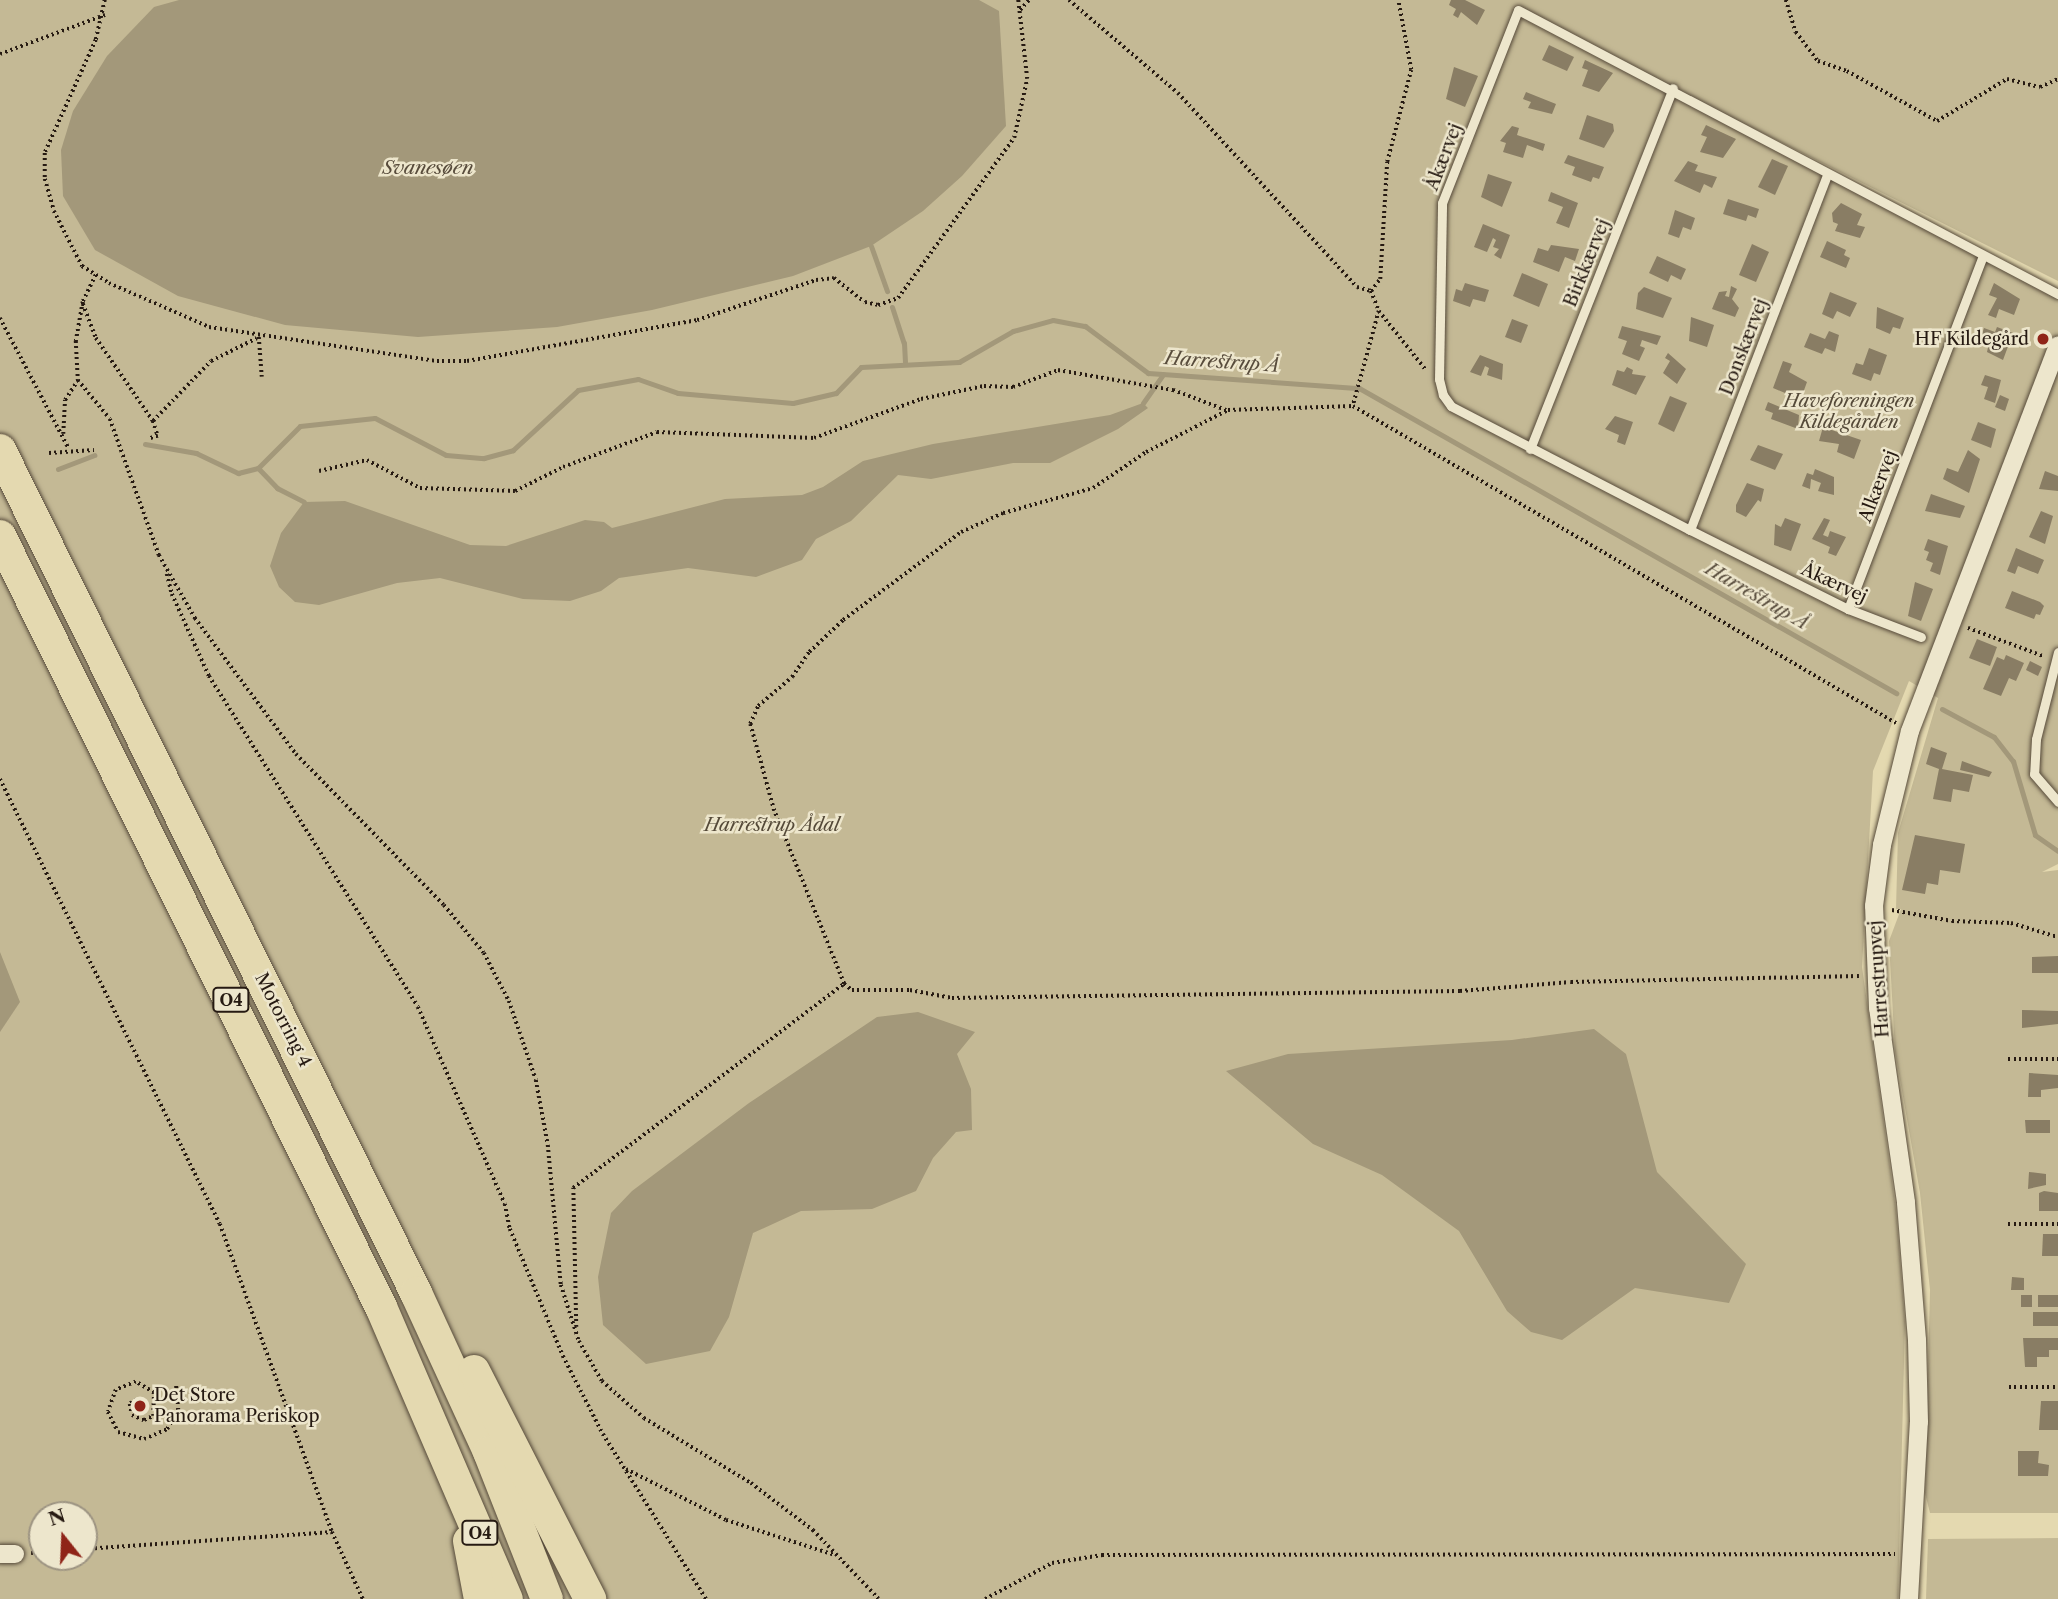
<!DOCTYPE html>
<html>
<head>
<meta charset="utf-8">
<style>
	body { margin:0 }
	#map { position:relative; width:2058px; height:1599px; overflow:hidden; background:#e4d9b0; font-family:"Libre Caslon Text",serif }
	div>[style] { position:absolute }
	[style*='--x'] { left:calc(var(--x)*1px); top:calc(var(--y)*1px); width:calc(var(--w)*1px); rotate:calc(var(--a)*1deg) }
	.green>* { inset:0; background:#c4b995 }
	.water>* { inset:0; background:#a3987a }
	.stream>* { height:5px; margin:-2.5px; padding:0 2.5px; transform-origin:2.5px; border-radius:2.5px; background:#a3987a }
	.building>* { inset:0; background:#897d64 }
	.path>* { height:3.5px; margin-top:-1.75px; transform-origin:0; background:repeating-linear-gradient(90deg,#261a12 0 2px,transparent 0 5.5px) }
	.roads { filter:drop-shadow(0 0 2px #564a3a) drop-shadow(0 0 2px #564a3a) }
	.lane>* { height:9px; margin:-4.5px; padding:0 4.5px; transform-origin:4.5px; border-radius:4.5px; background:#ede6cc }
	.street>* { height:18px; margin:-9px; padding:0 9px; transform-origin:9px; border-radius:9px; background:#ede6cc }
	.highway>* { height:32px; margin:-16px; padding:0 16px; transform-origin:16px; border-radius:16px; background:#e4d9b0 }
	.dots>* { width:19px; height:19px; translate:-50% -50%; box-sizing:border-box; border:4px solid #ede6cc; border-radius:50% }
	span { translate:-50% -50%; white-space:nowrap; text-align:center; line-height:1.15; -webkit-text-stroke:5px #ede6cc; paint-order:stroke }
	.shield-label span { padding:2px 5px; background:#ede6cc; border:2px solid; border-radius:5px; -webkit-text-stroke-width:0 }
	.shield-label { font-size:16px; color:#261a12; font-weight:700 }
	.street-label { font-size:18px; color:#261a12 }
	.poi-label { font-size:18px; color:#261a12 }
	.right { translate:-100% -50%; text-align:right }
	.left { translate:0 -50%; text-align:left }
	.park-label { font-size:18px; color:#554a39; font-style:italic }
	.water-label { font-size:19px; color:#584c3c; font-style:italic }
	.north { position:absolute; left:28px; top:1501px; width:70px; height:70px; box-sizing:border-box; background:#ede6cc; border:2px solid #9d9482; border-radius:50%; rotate:342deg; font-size:19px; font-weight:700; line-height:28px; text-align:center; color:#261a12 }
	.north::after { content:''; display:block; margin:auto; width:24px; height:32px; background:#8f2418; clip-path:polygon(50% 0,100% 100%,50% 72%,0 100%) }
</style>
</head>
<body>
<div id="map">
	<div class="green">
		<i style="clip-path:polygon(evenodd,0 0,2058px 0,2058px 281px,1533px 18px,2058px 289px,2058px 864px,2042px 872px,2058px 870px,2058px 1513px,1930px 1513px,1925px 1493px,1930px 1290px,1920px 1193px,1895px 1051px,1889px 941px,1901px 909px,1896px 909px,1898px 833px,1938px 698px,1909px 681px,1873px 771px,1862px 967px,1896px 1210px,1905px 1322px,1898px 1599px,0 1599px,0 0,42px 1515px,84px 1515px,84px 1557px,42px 1557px,42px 1515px)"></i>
		<i style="clip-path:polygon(2058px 1538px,2058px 1599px,1926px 1599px,1928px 1539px)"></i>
	</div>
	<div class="water">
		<i style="clip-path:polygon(179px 0,979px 0,999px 11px,1006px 126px,962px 176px,923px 211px,871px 246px,793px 276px,652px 310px,557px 327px,418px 337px,285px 325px,178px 296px,95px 250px,63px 196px,61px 150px,73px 111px,107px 56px,154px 7px)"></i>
		<i style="clip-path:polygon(1143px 403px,1148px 408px,1118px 429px,1050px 463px,1013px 463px,931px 479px,898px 475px,851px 521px,816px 539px,802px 560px,756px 577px,688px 568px,619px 578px,601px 591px,570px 601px,523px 599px,440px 578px,397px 583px,319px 605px,295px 602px,279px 587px,270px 566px,281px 533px,304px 502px,345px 501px,470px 545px,506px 546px,585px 520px,604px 522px,612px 528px,725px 499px,802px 495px,823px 487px,863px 461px,933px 444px,1110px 415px)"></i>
		<i style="clip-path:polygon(0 952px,20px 1002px,0 1032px)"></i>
		<i style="clip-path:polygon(918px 1012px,975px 1032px,957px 1054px,971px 1089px,972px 1130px,956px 1132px,933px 1158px,916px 1191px,872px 1209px,801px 1211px,753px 1233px,729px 1317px,710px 1351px,646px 1364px,603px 1325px,598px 1277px,611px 1213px,632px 1191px,749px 1103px,877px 1017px)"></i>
		<i style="clip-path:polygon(1594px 1029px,1626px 1054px,1657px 1172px,1746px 1264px,1729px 1303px,1635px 1288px,1562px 1340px,1531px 1332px,1507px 1311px,1459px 1231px,1382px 1175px,1313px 1144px,1226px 1071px,1288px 1054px,1512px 1040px)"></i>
	</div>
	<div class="stream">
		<i style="--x:871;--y:246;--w:48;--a:70.4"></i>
		<i style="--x:892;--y:307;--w:38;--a:72"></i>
		<i style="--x:904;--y:343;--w:19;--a:87"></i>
		<i style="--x:1143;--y:403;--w:35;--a:-55"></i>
		<i style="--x:145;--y:444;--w:52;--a:10"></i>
		<i style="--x:196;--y:453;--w:47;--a:25.5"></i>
		<i style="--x:238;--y:473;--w:21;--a:-14"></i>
		<i style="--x:258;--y:468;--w:59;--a:-45"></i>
		<i style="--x:300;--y:426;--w:75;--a:-6.1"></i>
		<i style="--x:375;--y:418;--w:80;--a:27.5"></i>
		<i style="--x:446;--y:455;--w:38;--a:5"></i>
		<i style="--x:484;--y:458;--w:30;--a:-15"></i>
		<i style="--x:513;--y:450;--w:88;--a:-42.7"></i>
		<i style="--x:578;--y:390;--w:61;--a:-10.4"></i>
		<i style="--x:638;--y:379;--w:42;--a:19.3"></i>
		<i style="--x:678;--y:393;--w:115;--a:5"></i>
		<i style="--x:793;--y:403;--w:44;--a:-13.1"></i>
		<i style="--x:836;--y:393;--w:36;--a:-46"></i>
		<i style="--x:861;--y:367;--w:98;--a:-2.9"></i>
		<i style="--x:959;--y:362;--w:62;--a:-29.9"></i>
		<i style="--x:1013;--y:331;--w:41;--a:-15.4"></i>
		<i style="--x:1053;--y:320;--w:33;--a:11"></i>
		<i style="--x:1085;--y:326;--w:79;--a:36.7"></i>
		<i style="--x:1148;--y:373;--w:212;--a:4.1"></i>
		<i style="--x:1359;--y:388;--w:618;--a:29.6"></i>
		<i style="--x:258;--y:468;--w:28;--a:46"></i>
		<i style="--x:277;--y:488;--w:30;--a:27"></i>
		<i style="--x:58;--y:469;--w:39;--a:-21"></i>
		<i style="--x:1942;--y:709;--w:59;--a:28.3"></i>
		<i style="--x:1994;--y:737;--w:31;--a:52"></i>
		<i style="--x:2013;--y:761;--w:77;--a:73.4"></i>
		<i style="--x:2035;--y:835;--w:28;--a:35"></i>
	</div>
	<div class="building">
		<i style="clip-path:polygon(1451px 0,1465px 0,1485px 10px,1477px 25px,1461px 12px,1458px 18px,1453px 15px,1456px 9px,1449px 5px)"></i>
		<i style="clip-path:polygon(1549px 45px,1574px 57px,1567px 71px,1542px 60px)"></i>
		<i style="clip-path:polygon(1585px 60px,1613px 73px,1599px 92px,1582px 86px,1588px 70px,1582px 68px)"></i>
		<i style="clip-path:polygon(1454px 67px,1478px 76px,1465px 107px,1446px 99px)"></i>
		<i style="clip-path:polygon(1526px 92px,1556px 104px,1552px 114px,1528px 108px,1531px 102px,1523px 99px)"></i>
		<i style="clip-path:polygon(1587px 115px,1613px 124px,1614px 131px,1604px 148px,1579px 139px)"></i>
		<i style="clip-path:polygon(1706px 125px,1736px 139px,1723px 158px,1700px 152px,1707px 137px,1701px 135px)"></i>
		<i style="clip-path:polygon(1512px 126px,1519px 128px,1517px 135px,1545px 144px,1543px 151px,1527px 145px,1523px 158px,1503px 152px,1506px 143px,1500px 141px)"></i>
		<i style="clip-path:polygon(1568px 155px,1604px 167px,1599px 179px,1593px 177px,1591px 182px,1572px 175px,1575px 167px,1564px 163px)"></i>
		<i style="clip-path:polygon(1772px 159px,1788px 166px,1775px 195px,1758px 187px)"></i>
		<i style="clip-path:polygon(1688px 161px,1698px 165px,1695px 171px,1717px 177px,1712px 188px,1704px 184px,1700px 193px,1674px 181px)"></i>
		<i style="clip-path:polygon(1488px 174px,1512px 182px,1502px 207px,1481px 197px)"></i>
		<i style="clip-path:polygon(1551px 192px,1578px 203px,1569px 228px,1556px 223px,1563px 207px,1548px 201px)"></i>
		<i style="clip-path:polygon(1728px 199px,1759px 209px,1756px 218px,1748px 215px,1746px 221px,1723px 214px)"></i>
		<i style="clip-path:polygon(1841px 203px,1862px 214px,1857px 225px,1865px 227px,1860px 238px,1835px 231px,1838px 224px,1833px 222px,1832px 213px)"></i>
		<i style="clip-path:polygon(1675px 210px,1695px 218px,1691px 230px,1683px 227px,1679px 238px,1668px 234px)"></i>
		<i style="clip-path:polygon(1483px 224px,1510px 235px,1501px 259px,1494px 255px,1499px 249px,1493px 247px,1496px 240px,1493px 238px,1487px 252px,1474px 247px)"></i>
		<i style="clip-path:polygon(1827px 241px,1846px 250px,1844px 255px,1850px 258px,1846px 268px,1820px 257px)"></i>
		<i style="clip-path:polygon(1752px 244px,1769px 252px,1756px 282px,1739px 275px)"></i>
		<i style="clip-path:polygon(1551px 245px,1579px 249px,1575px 261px,1565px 257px,1559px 272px,1533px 262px,1538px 248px,1548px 251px)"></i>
		<i style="clip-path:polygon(1657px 256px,1686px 269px,1681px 280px,1671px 275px,1668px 282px,1649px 273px)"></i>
		<i style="clip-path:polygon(1522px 273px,1548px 284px,1539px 307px,1513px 296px)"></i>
		<i style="clip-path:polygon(1465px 283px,1489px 290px,1485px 302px,1473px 299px,1470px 307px,1453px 301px,1456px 289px,1462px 291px)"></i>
		<i style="clip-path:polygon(1994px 283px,2020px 299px,2014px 315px,1999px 309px,1996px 318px,1988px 315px,1997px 298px,1989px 295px)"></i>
		<i style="clip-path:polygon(1731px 286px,1737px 289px,1732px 299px,1739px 308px,1735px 317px,1712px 309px,1719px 292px,1727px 291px,1725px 296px,1729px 297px)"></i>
		<i style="clip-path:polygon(1644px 287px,1672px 298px,1663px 318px,1636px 309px,1638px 293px)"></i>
		<i style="clip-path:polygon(1830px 292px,1857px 303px,1850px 317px,1837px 311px,1833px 319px,1822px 314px)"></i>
		<i style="clip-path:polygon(1877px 307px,1904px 318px,1900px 329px,1893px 327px,1890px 334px,1876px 328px)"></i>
		<i style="clip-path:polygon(1691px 317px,1714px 325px,1707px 347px,1689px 341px)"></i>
		<i style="clip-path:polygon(1512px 319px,1528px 325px,1521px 343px,1505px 337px)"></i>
		<i style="clip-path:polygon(1622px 326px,1661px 336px,1657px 345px,1642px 340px,1640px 346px,1645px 348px,1639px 361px,1622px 354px,1627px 341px,1618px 338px)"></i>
		<i style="clip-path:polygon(1997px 327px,2013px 333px,2003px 360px,1987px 352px,1989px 343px,1980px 340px,1984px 328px,1995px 332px)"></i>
		<i style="clip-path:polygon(1829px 331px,1839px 335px,1835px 352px,1825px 348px,1822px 354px,1804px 347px,1810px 333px,1825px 339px)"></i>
		<i style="clip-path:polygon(1869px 348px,1887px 355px,1880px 375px,1874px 373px,1871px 381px,1852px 374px,1856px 363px,1863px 365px)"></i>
		<i style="clip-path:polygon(1668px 353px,1686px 369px,1677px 384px,1663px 373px,1670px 361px,1665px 358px)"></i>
		<i style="clip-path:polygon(1480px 355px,1503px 364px,1502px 380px,1487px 375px,1489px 368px,1485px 366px,1481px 376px,1470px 372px)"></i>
		<i style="clip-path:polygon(1783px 361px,1792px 364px,1789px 372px,1807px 382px,1803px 393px,1794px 390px,1792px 396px,1773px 388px)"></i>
		<i style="clip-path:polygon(1627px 367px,1633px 370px,1632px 374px,1646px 376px,1636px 395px,1612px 385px,1617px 370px,1624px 372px)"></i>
		<i style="clip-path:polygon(1985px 375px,2001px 380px,1995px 403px,1984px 399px,1988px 387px,1981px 385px)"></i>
		<i style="clip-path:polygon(2000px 395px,2009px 399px,2005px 411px,1995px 407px)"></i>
		<i style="clip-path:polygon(1670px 396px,1687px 403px,1674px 432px,1658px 424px)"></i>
		<i style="clip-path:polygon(1768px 402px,1799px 415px,1798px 429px,1771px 419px,1773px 413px,1765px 410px)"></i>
		<i style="clip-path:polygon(1615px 416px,1633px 422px,1625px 445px,1617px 442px,1619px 435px,1605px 429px)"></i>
		<i style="clip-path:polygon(1978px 422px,1996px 429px,1991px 448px,1971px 440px)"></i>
		<i style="clip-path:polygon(1823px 427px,1861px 440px,1854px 459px,1837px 452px,1839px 444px,1819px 441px)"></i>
		<i style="clip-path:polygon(1758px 445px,1783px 454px,1775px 470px,1750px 460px)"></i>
		<i style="clip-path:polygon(1968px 450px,1980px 459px,1969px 493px,1943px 479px,1947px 468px,1958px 472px)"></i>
		<i style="clip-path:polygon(1815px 469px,1834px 477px,1834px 495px,1818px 491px,1821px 483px,1811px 479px,1810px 489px,1802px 486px,1807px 473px,1813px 475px)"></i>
		<i style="clip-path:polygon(2045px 471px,2058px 476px,2058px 491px,2039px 489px)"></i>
		<i style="clip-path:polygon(1747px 483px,1764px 489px,1761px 502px,1758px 500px,1746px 517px,1736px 512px,1736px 505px)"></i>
		<i style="clip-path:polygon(1931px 494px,1965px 506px,1960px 518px,1925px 511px)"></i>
		<i style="clip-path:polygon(2041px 511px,2053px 516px,2045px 544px,2029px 537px)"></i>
		<i style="clip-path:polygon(1785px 518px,1801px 524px,1791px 551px,1774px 545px,1775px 524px,1781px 527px)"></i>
		<i style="clip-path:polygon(1824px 518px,1830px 520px,1823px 535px,1828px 537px,1830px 531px,1846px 537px,1836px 556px,1828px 553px,1830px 547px,1812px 539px)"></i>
		<i style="clip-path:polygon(1928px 539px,1948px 546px,1940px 575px,1930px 571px,1933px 563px,1926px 560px,1929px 552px,1924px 550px)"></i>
		<i style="clip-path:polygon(2016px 548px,2044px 560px,2038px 574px,2018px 566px,2015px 574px,2007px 571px)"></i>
		<i style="clip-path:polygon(1915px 582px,1933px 589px,1921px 621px,1908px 616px)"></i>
		<i style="clip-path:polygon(2012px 591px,2040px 602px,2044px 606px,2040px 615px,2036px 614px,2034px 619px,2005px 608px)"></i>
		<i style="clip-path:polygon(1977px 639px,1997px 647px,1990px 666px,1969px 658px)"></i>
		<i style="clip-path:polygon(2006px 655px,2024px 663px,2016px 681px,2009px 678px,2001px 696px,1983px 689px,1997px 657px,2004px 660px)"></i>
		<i style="clip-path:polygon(2030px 661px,2042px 667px,2038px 676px,2026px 670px)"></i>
		<i style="clip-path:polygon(1931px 747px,1947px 753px,1942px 769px,1973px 775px,1969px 792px,1953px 789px,1951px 802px,1933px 799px,1939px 769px,1926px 764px)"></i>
		<i style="clip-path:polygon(1962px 761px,1992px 772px,1989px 777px,1960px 770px)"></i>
		<i style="clip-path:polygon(1915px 835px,1965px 844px,1960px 873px,1940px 870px,1938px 885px,1927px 883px,1925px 894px,1902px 890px)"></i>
		<i style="clip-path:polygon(2058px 956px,2058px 973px,2032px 973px,2032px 957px)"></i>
		<i style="clip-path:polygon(2022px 1010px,2058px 1011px,2058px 1024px,2022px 1028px)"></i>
		<i style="clip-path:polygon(2029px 1073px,2058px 1075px,2058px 1088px,2041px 1090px,2041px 1097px,2028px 1097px)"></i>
		<i style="clip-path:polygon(2025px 1120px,2050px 1120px,2050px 1133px,2026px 1133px)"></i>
		<i style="clip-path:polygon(2029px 1172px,2046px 1174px,2046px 1185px,2028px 1189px)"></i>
		<i style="clip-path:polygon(2044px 1191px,2058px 1193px,2058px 1211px,2039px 1211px,2039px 1193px)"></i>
		<i style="clip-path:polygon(2043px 1234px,2058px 1234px,2058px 1256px,2042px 1256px)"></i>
		<i style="clip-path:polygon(2012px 1277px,2024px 1278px,2024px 1290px,2011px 1290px)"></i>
		<i style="clip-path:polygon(2021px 1295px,2032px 1295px,2032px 1307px,2021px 1307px)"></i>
		<i style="clip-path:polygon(2038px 1295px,2058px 1295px,2058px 1307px,2038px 1307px)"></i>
		<i style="clip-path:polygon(2033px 1312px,2058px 1312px,2058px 1326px,2033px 1326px)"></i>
		<i style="clip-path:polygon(2023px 1338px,2058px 1338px,2058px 1350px,2049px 1350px,2049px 1357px,2037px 1357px,2037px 1367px,2025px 1367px)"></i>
		<i style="clip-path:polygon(2041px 1401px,2058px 1401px,2058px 1430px,2039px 1430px)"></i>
		<i style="clip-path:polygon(2018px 1451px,2039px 1451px,2038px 1463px,2049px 1465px,2048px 1476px,2018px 1476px)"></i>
	</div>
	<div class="path">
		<i style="--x:105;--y:0;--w:41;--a:102.7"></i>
		<i style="--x:96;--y:40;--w:124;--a:114.3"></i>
		<i style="--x:45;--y:153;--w:26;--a:90"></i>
		<i style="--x:45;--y:179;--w:33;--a:74"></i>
		<i style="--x:54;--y:211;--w:62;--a:63"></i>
		<i style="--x:82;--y:266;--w:32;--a:32"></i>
		<i style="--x:109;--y:283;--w:109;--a:23.7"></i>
		<i style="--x:209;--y:327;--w:231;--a:8.5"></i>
		<i style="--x:437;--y:361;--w:30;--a:0"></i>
		<i style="--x:467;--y:361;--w:234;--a:-10.1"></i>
		<i style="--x:697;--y:320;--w:126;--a:-18.6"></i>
		<i style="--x:816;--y:280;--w:18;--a:-6"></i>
		<i style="--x:834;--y:278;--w:39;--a:38"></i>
		<i style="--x:865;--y:302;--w:13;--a:13"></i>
		<i style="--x:878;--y:305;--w:21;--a:-19"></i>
		<i style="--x:898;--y:298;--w:198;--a:-54.1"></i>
		<i style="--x:1014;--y:138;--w:60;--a:-77.6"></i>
		<i style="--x:1027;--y:79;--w:80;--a:-96.5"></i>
		<i style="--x:1069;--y:0;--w:143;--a:40.5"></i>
		<i style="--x:1178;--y:93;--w:264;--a:47.3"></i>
		<i style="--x:1357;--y:287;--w:15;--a:16"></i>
		<i style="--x:1371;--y:291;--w:15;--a:-53"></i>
		<i style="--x:1380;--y:279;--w:117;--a:-86.6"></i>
		<i style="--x:1387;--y:162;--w:95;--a:-75.4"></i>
		<i style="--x:1411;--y:70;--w:71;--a:-100.5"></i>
		<i style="--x:1786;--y:0;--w:34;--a:73"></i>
		<i style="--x:1796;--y:32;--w:36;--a:53"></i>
		<i style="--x:1818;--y:61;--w:31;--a:19"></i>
		<i style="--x:1847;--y:71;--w:103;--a:29.1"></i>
		<i style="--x:1937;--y:121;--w:82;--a:-31"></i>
		<i style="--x:2007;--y:79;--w:34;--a:14"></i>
		<i style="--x:2040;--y:87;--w:20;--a:-24"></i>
		<i style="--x:1020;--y:10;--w:13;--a:-48"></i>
		<i style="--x:0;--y:54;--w:112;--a:-20.4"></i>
		<i style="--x:96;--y:275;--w:30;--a:116"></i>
		<i style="--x:83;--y:302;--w:40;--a:100"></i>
		<i style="--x:76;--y:341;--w:39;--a:87"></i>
		<i style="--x:78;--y:380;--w:50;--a:50.6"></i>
		<i style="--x:110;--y:419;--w:145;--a:70.2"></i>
		<i style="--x:159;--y:555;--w:73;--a:60.3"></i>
		<i style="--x:195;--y:618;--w:169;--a:53.4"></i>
		<i style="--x:296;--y:754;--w:211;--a:45.6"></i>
		<i style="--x:444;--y:905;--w:62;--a:50.2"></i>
		<i style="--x:484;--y:953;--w:54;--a:62.5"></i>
		<i style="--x:509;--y:1001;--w:83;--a:71.1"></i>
		<i style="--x:536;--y:1080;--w:66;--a:79.5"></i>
		<i style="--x:548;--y:1145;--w:141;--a:84.7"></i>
		<i style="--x:561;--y:1285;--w:59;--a:72.2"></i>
		<i style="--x:579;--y:1341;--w:46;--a:60.1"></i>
		<i style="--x:602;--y:1381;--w:56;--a:41.4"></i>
		<i style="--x:644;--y:1418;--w:125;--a:31.3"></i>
		<i style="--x:751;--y:1483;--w:78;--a:37.2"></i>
		<i style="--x:813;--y:1530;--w:95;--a:46.3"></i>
		<i style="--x:1371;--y:291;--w:22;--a:68"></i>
		<i style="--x:1379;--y:311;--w:75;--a:51.5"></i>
		<i style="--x:83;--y:304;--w:36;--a:69"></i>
		<i style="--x:96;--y:338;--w:101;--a:55.5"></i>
		<i style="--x:153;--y:421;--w:16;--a:72"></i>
		<i style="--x:158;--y:436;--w:9;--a:162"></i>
		<i style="--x:1379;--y:311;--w:98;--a:105.3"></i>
		<i style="--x:1353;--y:406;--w:629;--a:30.28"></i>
		<i style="--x:0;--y:318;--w:148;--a:62.2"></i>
		<i style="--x:259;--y:337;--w:40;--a:85.7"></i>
		<i style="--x:153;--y:421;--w:83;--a:-46"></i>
		<i style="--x:211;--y:361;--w:51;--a:-26.6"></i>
		<i style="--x:63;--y:434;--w:34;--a:-87"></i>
		<i style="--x:65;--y:400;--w:24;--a:-57"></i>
		<i style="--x:49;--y:453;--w:45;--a:-3.8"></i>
		<i style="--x:319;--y:471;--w:49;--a:-12.9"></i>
		<i style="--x:367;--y:460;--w:60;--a:27.8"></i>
		<i style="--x:420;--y:488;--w:95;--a:1.8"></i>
		<i style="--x:515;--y:491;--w:54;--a:-26.6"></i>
		<i style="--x:563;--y:467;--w:100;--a:-20.4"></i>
		<i style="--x:657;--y:432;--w:157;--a:2.2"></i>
		<i style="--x:814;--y:438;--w:114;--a:-20"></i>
		<i style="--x:921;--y:399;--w:64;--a:-11.7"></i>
		<i style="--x:984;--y:386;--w:29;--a:2"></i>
		<i style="--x:1013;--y:387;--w:48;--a:-20.7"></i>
		<i style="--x:1058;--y:370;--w:117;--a:9.9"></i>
		<i style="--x:1173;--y:390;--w:57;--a:20.7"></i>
		<i style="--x:167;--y:574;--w:21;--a:76"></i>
		<i style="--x:172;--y:594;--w:90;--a:65.7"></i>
		<i style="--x:209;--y:676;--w:391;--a:57.7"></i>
		<i style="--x:418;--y:1007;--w:215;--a:66.2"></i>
		<i style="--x:505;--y:1204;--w:25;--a:79"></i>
		<i style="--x:510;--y:1229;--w:138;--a:67.3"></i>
		<i style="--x:563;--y:1356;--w:88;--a:62.9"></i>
		<i style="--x:603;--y:1434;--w:195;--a:58"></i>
		<i style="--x:1968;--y:628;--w:80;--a:20.5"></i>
		<i style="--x:0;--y:779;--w:496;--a:63.7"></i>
		<i style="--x:220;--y:1224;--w:328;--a:70"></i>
		<i style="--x:1892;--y:910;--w:61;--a:10.4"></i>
		<i style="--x:1952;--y:921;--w:59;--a:1.9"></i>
		<i style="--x:2011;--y:923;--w:49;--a:16.6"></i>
		<i style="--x:844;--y:984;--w:10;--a:37"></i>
		<i style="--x:852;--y:990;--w:58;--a:0"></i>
		<i style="--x:910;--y:990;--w:43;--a:10.8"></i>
		<i style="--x:952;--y:998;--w:508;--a:-0.79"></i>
		<i style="--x:1460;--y:991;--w:111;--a:-4.6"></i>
		<i style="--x:1571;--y:982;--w:288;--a:-1.2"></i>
		<i style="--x:2008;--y:1059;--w:50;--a:0"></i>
		<i style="--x:2008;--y:1224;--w:50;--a:0"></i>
		<i style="--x:576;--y:1327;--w:139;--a:-91.2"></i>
		<i style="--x:573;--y:1188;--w:339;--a:-37"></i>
		<i style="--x:844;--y:984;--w:187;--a:-112"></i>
		<i style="--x:774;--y:811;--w:90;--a:-105.4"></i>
		<i style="--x:750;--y:724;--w:20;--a:-66"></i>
		<i style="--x:758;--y:706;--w:45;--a:-40.5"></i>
		<i style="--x:792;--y:677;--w:30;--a:-56"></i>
		<i style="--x:809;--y:652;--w:47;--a:-43.3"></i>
		<i style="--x:843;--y:620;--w:147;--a:-36.7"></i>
		<i style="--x:961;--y:532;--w:46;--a:-24.3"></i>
		<i style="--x:1003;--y:513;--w:93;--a:-15.5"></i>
		<i style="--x:1093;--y:488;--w:64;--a:-34.2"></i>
		<i style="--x:1146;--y:452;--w:92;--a:-27.1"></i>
		<i style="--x:1228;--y:410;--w:125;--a:-1.8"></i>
		<i style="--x:2009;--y:1387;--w:49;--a:0"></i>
		<i style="--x:137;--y:1400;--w:8;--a:150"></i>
		<i style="--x:130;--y:1404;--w:11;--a:80"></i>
		<i style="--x:132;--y:1415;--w:13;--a:23"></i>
		<i style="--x:144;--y:1420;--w:10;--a:-24"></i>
		<i style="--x:153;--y:1416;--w:23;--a:-88"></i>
		<i style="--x:154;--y:1393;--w:21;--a:-149"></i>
		<i style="--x:136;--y:1382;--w:22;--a:158"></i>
		<i style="--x:116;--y:1390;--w:23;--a:110"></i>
		<i style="--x:108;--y:1412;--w:22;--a:63"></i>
		<i style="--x:118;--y:1432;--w:27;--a:15"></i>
		<i style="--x:144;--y:1439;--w:25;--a:-23"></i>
		<i style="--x:167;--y:1429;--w:22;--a:-60"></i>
		<i style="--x:178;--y:1410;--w:24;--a:-95"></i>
		<i style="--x:626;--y:1469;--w:112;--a:27"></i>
		<i style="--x:726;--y:1520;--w:114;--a:17.8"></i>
		<i style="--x:84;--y:1549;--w:249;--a:-3.9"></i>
		<i style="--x:332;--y:1532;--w:74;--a:65.2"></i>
		<i style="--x:31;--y:1553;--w:11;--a:-5"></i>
		<i style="--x:985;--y:1599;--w:76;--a:-28.2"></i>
		<i style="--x:1052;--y:1563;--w:51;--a:-9.1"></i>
		<i style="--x:1102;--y:1555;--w:793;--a:-0.07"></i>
	</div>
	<div class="roads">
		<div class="lane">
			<i style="--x:1530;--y:449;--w:388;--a:-68.4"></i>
			<i style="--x:1690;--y:530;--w:381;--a:-68.9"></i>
			<i style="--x:1848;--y:609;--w:378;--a:-69.1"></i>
			<i style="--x:1921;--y:637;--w:78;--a:-159"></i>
			<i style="--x:1848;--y:609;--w:177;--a:-153.4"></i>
			<i style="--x:1690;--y:530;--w:269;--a:-152.6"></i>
			<i style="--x:1451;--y:406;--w:14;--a:-126"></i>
			<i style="--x:1443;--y:395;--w:16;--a:-104"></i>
			<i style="--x:1439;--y:379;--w:176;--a:-89"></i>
			<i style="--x:1442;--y:203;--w:207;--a:-68.5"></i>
			<i style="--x:1518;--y:10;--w:610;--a:27.74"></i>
			<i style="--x:2058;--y:652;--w:90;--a:104.2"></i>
			<i style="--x:2036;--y:739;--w:35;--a:93"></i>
			<i style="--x:2034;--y:774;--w:37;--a:49"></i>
		</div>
		<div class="street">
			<i style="--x:0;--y:1554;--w:15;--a:0"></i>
			<i style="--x:1909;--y:1599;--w:177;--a:-86.8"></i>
			<i style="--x:1919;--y:1422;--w:82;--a:-91.4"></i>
			<i style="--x:1917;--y:1340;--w:138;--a:-94.6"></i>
			<i style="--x:1906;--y:1202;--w:196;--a:-98.2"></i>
			<i style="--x:1878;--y:1008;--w:102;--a:-92.2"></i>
			<i style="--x:1874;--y:906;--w:62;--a:-82.5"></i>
			<i style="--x:1882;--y:845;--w:117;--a:-76.2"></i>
			<i style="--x:1910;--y:731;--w:413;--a:-69"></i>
		</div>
		<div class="highway">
			<i style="--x:0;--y:450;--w:940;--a:63.73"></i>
			<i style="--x:416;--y:1293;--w:175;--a:65.3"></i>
			<i style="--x:489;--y:1452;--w:158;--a:68.5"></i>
			<i style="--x:0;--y:536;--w:860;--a:63.7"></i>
			<i style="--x:381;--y:1307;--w:318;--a:66.7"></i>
			<i style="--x:474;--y:1371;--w:256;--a:63"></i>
			<i style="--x:469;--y:1541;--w:59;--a:79.3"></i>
		</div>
	</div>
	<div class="dots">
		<i style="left:2043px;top:339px;background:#8f2418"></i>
		<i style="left:140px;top:1406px;background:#8f2418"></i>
	</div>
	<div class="shield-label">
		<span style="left:231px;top:1000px">O4</span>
		<span style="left:480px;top:1533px">O4</span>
	</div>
	<div class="street-label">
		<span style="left:1444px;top:157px;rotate:-69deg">Åkærvej</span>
		<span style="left:1587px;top:263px;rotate:-68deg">Birkkærvej</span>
		<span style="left:1744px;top:347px;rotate:-69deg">Donskærvej</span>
		<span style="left:1878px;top:486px;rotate:-69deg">Alkærvej</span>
		<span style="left:1834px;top:583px;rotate:25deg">Åkærvej</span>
		<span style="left:1879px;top:979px;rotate:-94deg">Harrestrupvej</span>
		<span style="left:283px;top:1020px;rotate:63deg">Motorring 4</span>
	</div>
	<div class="poi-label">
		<span class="right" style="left:2029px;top:339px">HF Kildegård</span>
		<span class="left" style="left:154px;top:1406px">Det Store<br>Panorama Periskop</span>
	</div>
	<div class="park-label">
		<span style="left:1849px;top:412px">Haveforeningen<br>Kildegården</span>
		<span style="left:772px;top:825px">Harrestrup Ådal</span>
	</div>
	<div class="water-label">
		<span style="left:428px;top:168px">Svanesøen</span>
		<span style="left:1222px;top:362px;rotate:4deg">Harrestrup Å</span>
		<span style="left:1757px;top:596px;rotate:30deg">Harrestrup Å</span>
	</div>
	<div class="north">N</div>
</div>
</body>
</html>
